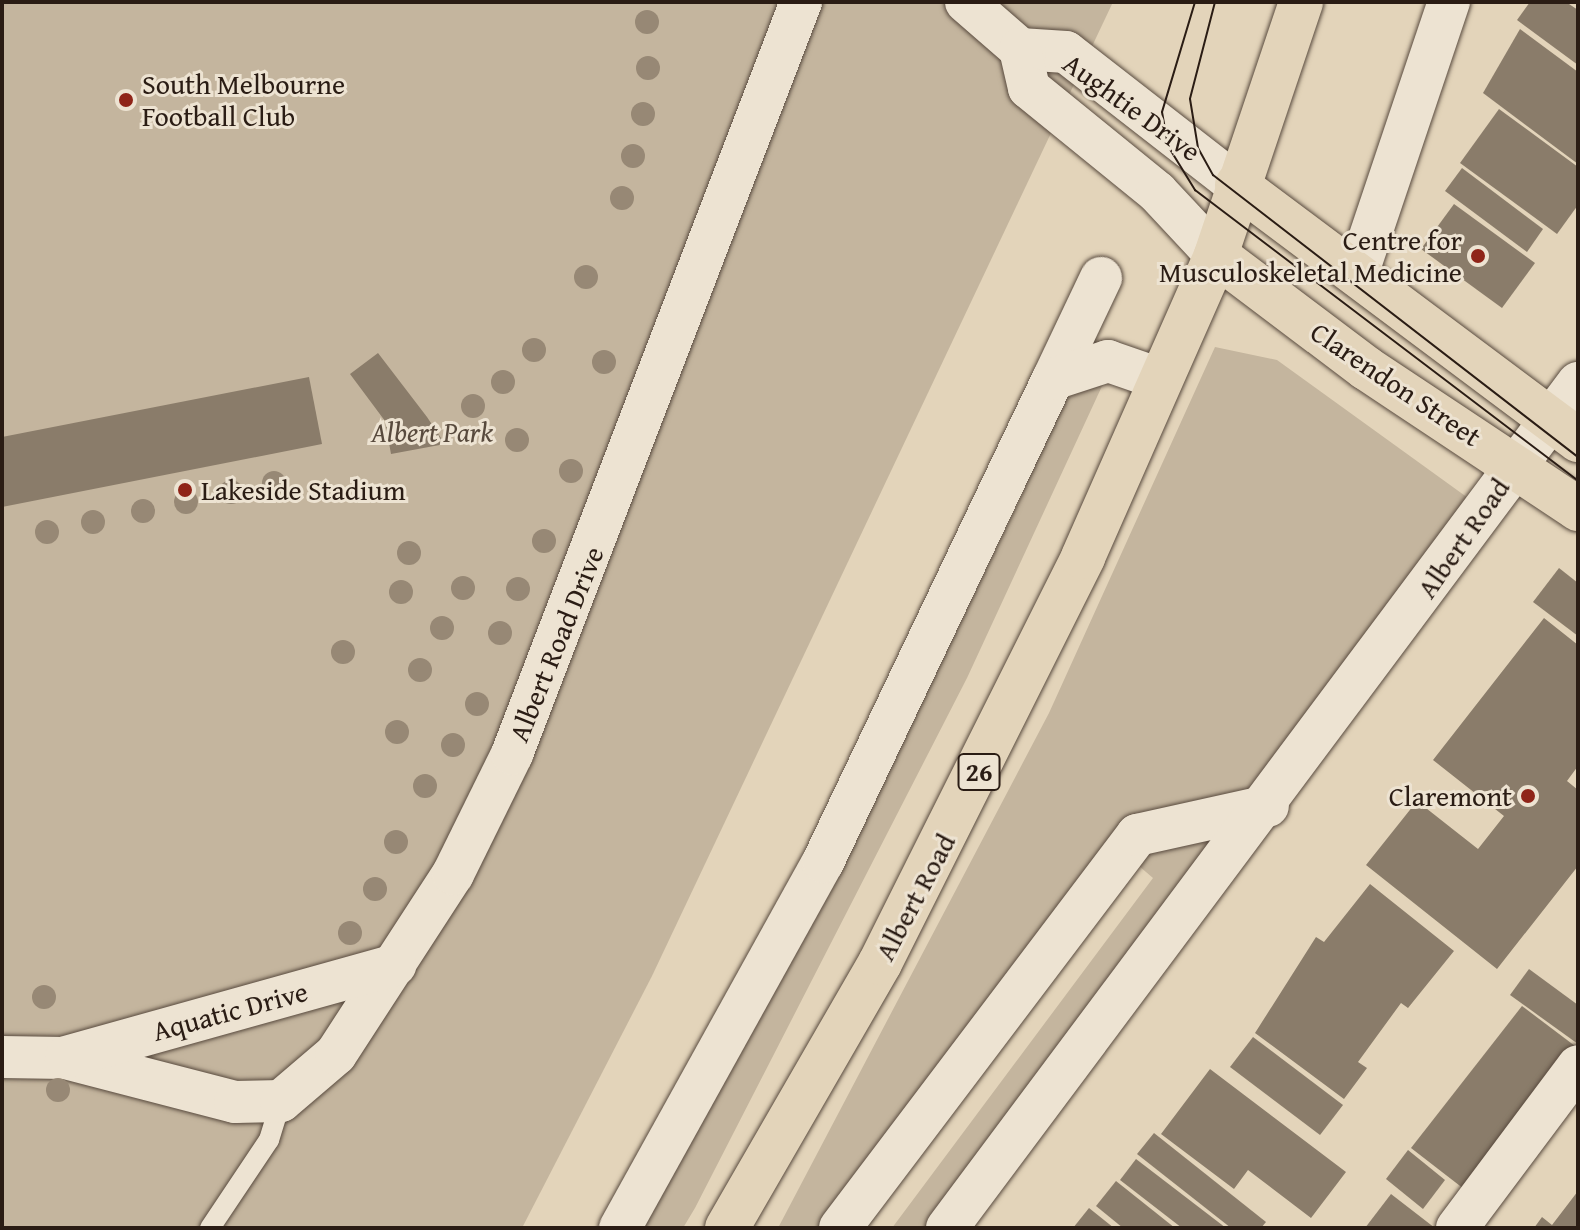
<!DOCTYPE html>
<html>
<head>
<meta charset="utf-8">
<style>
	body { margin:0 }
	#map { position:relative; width:1580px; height:1230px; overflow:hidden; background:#e3d4ba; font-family:"Gentium Book Plus",serif }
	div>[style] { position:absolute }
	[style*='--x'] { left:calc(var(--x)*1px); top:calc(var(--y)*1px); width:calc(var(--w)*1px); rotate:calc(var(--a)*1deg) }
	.green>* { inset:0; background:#c4b59e }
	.building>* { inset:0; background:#8a7c6a }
	.roads { filter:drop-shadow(0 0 2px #584a3e) drop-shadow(0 0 2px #584a3e) }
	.service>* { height:20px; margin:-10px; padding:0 10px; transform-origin:10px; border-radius:10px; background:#ede3d2 }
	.minor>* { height:42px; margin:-21px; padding:0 21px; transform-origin:21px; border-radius:21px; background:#ede3d2 }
	.primary>* { height:44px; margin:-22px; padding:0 22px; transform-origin:22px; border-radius:22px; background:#e3d4ba }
	.tram>* { height:2px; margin:-1px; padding:0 1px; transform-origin:1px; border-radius:1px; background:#2a1c14 }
	.trees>* { width:24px; height:24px; margin:-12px; border-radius:50%; background:#978875 }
	.dots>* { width:22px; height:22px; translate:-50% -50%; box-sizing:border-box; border:4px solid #ede3d2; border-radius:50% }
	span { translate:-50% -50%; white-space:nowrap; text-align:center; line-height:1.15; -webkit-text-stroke:6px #ede3d2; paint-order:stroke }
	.shield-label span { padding:2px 6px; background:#ede3d2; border:2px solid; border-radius:6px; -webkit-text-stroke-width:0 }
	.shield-label { font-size:26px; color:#2a1c14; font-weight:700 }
	.poi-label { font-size:28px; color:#2a1c14 }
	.left { translate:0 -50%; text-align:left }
	.right { translate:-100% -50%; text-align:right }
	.street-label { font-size:28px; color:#2a1c14 }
	.park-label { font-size:28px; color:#584a3d; font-style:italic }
	.frame { position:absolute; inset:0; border:4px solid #2a1c14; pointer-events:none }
</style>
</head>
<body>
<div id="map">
	<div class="green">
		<i style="clip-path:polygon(2px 2px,1113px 2px,652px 976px,522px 1228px,2px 1228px)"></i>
		<i style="clip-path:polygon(1215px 347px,1277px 360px,1475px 503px,1258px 787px,1135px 824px,825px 1228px,778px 1228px,1049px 713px)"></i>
		<i style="clip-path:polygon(1109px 371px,967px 678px,695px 1208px,683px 1228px,636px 1228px,880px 789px,1022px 495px,1058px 404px)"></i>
		<i style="clip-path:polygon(1235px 822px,928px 1228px,892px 1228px,1153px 878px,1132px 860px)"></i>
	</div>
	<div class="building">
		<i style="clip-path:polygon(1530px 2px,1566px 2px,1578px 10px,1578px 65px,1517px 20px)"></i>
		<i style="clip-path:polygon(1520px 29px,1578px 72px,1578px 164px,1483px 93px)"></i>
		<i style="clip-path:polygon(1499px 109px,1578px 167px,1578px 205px,1557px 234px,1460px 163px)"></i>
		<i style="clip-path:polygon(1462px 168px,1543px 229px,1527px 252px,1445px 191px)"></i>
		<i style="clip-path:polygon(1454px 204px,1535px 263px,1502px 308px,1421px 249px)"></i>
		<i style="clip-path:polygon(378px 353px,427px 417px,445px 444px,391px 454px,385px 421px,350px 374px)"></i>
		<i style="clip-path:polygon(309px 377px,322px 444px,2px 507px,2px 437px)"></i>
		<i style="clip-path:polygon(1559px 568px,1578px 583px,1578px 636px,1533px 602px)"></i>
		<i style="clip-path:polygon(1544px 618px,1578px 645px,1578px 766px,1567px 781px,1578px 790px,1578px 866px,1497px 969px,1366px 865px,1417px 801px,1478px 849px,1504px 816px,1433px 760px)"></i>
		<i style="clip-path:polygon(1370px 884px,1454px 951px,1408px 1008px,1401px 1003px,1358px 1062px,1367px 1068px,1344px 1099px,1255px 1033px,1316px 937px,1324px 942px)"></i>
		<i style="clip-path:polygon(1529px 969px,1578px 1005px,1578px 1044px,1510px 995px)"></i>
		<i style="clip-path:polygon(1522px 1006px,1575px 1046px,1464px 1189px,1411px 1148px)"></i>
		<i style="clip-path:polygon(1253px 1037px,1343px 1105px,1320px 1135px,1230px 1067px)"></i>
		<i style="clip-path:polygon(1210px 1069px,1346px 1172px,1311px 1218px,1248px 1170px,1234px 1189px,1161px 1134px)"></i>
		<i style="clip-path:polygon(1154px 1133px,1266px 1222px,1261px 1228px,1231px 1228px,1137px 1154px)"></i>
		<i style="clip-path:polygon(1408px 1150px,1445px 1180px,1423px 1209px,1386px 1179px)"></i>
		<i style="clip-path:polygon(1136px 1159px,1226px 1228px,1182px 1228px,1120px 1180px)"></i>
		<i style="clip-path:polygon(1116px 1181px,1175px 1228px,1123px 1228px,1096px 1206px)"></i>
		<i style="clip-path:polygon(1578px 1191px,1578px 1228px,1534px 1228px,1542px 1217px,1552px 1225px)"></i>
		<i style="clip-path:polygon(1391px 1194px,1435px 1228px,1365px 1228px)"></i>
		<i style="clip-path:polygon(1089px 1208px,1114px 1228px,1073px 1228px)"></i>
	</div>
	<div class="roads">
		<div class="service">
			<i style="--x:210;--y:1228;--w:106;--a:-56.2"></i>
			<i style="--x:269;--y:1140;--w:41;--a:-72.9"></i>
		</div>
		<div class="minor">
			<i style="--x:966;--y:2;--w:72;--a:41"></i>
			<i style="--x:1020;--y:49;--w:46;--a:3.7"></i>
			<i style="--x:1066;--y:52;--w:217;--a:37.9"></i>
			<i style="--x:1020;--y:49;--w:40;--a:77"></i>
			<i style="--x:1029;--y:88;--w:165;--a:39.1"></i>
			<i style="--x:1157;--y:192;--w:86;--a:46.9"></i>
			<i style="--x:1357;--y:275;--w:288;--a:-71.4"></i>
			<i style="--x:1053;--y:379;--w:112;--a:-64.6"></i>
			<i style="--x:2;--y:1057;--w:63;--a:0.9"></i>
			<i style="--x:65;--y:1058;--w:176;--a:14.5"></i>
			<i style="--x:235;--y:1102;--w:46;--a:-1.2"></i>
			<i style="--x:281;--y:1101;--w:72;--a:-40.5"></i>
			<i style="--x:336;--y:1054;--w:215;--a:-57"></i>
			<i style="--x:453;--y:874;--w:134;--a:-63.8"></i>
			<i style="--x:512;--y:754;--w:806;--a:-68.98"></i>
			<i style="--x:66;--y:1057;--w:342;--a:-15.6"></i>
			<i style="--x:620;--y:1228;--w:419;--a:-61"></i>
			<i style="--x:823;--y:862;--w:535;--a:-64.54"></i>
			<i style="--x:1053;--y:379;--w:58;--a:-18.1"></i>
			<i style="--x:1108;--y:361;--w:55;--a:19.1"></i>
			<i style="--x:840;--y:1228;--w:493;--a:-52.9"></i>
			<i style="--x:1137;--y:835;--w:134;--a:-12.5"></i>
			<i style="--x:947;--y:1228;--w:1055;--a:-53.25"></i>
			<i style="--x:1457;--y:1228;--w:202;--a:-53.2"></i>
		</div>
		<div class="primary">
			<i style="--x:1237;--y:185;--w:426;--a:36.8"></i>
			<i style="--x:1216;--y:255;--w:188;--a:37"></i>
			<i style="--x:1366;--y:368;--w:255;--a:33.6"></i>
			<i style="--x:727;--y:1228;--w:306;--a:-60"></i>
			<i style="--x:880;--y:963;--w:454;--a:-63.4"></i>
			<i style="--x:1083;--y:557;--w:330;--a:-66.2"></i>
			<i style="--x:1216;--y:255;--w:267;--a:-71.4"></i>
		</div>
	</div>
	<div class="tram">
		<i style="--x:1195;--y:2;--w:115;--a:106.7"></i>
		<i style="--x:1162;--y:112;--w:35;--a:80"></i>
		<i style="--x:1168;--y:146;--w:52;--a:58.5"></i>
		<i style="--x:1195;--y:190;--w:481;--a:37.2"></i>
		<i style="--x:1215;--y:2;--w:100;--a:104.5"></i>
		<i style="--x:1190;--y:99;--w:50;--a:80.7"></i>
		<i style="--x:1198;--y:148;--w:31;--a:61"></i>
		<i style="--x:1213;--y:175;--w:461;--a:37.7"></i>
	</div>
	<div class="trees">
		<i style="left:647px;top:22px"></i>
		<i style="left:648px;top:68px"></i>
		<i style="left:643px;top:114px"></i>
		<i style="left:633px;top:156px"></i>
		<i style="left:622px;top:198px"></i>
		<i style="left:586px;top:277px"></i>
		<i style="left:534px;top:350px"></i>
		<i style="left:604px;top:362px"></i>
		<i style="left:503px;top:382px"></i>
		<i style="left:473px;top:406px"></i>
		<i style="left:517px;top:440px"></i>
		<i style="left:571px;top:471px"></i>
		<i style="left:274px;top:483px"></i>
		<i style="left:231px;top:492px"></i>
		<i style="left:186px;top:502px"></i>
		<i style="left:143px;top:511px"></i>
		<i style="left:93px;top:522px"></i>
		<i style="left:47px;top:532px"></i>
		<i style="left:544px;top:541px"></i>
		<i style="left:409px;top:553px"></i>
		<i style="left:463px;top:588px"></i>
		<i style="left:518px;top:589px"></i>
		<i style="left:401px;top:592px"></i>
		<i style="left:442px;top:628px"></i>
		<i style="left:500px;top:633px"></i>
		<i style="left:343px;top:652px"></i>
		<i style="left:420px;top:670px"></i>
		<i style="left:477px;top:704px"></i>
		<i style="left:397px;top:732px"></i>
		<i style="left:453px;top:745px"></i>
		<i style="left:425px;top:786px"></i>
		<i style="left:396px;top:842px"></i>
		<i style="left:375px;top:889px"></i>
		<i style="left:350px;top:933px"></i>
		<i style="left:44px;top:997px"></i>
		<i style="left:58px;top:1090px"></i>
	</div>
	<div class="dots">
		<i style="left:126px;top:100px;background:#8f2418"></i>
		<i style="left:1478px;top:256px;background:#8f2418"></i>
		<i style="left:185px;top:490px;background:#8f2418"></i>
		<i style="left:1528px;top:796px;background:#8f2418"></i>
	</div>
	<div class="shield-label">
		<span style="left:979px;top:772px">26</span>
	</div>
	<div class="poi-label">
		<span class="left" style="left:142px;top:100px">South Melbourne<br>Football Club</span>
		<span class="right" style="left:1462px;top:256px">Centre for<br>Musculoskeletal Medicine</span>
		<span class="left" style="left:201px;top:490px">Lakeside Stadium</span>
		<span class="right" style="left:1512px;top:796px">Claremont</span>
	</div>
	<div class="street-label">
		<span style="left:1132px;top:107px;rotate:36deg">Aughtie Drive</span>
		<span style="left:1396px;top:384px;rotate:34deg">Clarendon Street</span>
		<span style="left:1463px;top:538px;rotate:-55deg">Albert Road</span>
		<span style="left:556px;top:644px;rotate:-68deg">Albert Road Drive</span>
		<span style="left:915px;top:897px;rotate:-62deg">Albert Road</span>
		<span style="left:230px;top:1011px;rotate:-15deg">Aquatic Drive</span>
	</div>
	<div class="park-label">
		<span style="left:432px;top:432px">Albert Park</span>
	</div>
	<div class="frame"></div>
</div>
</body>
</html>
